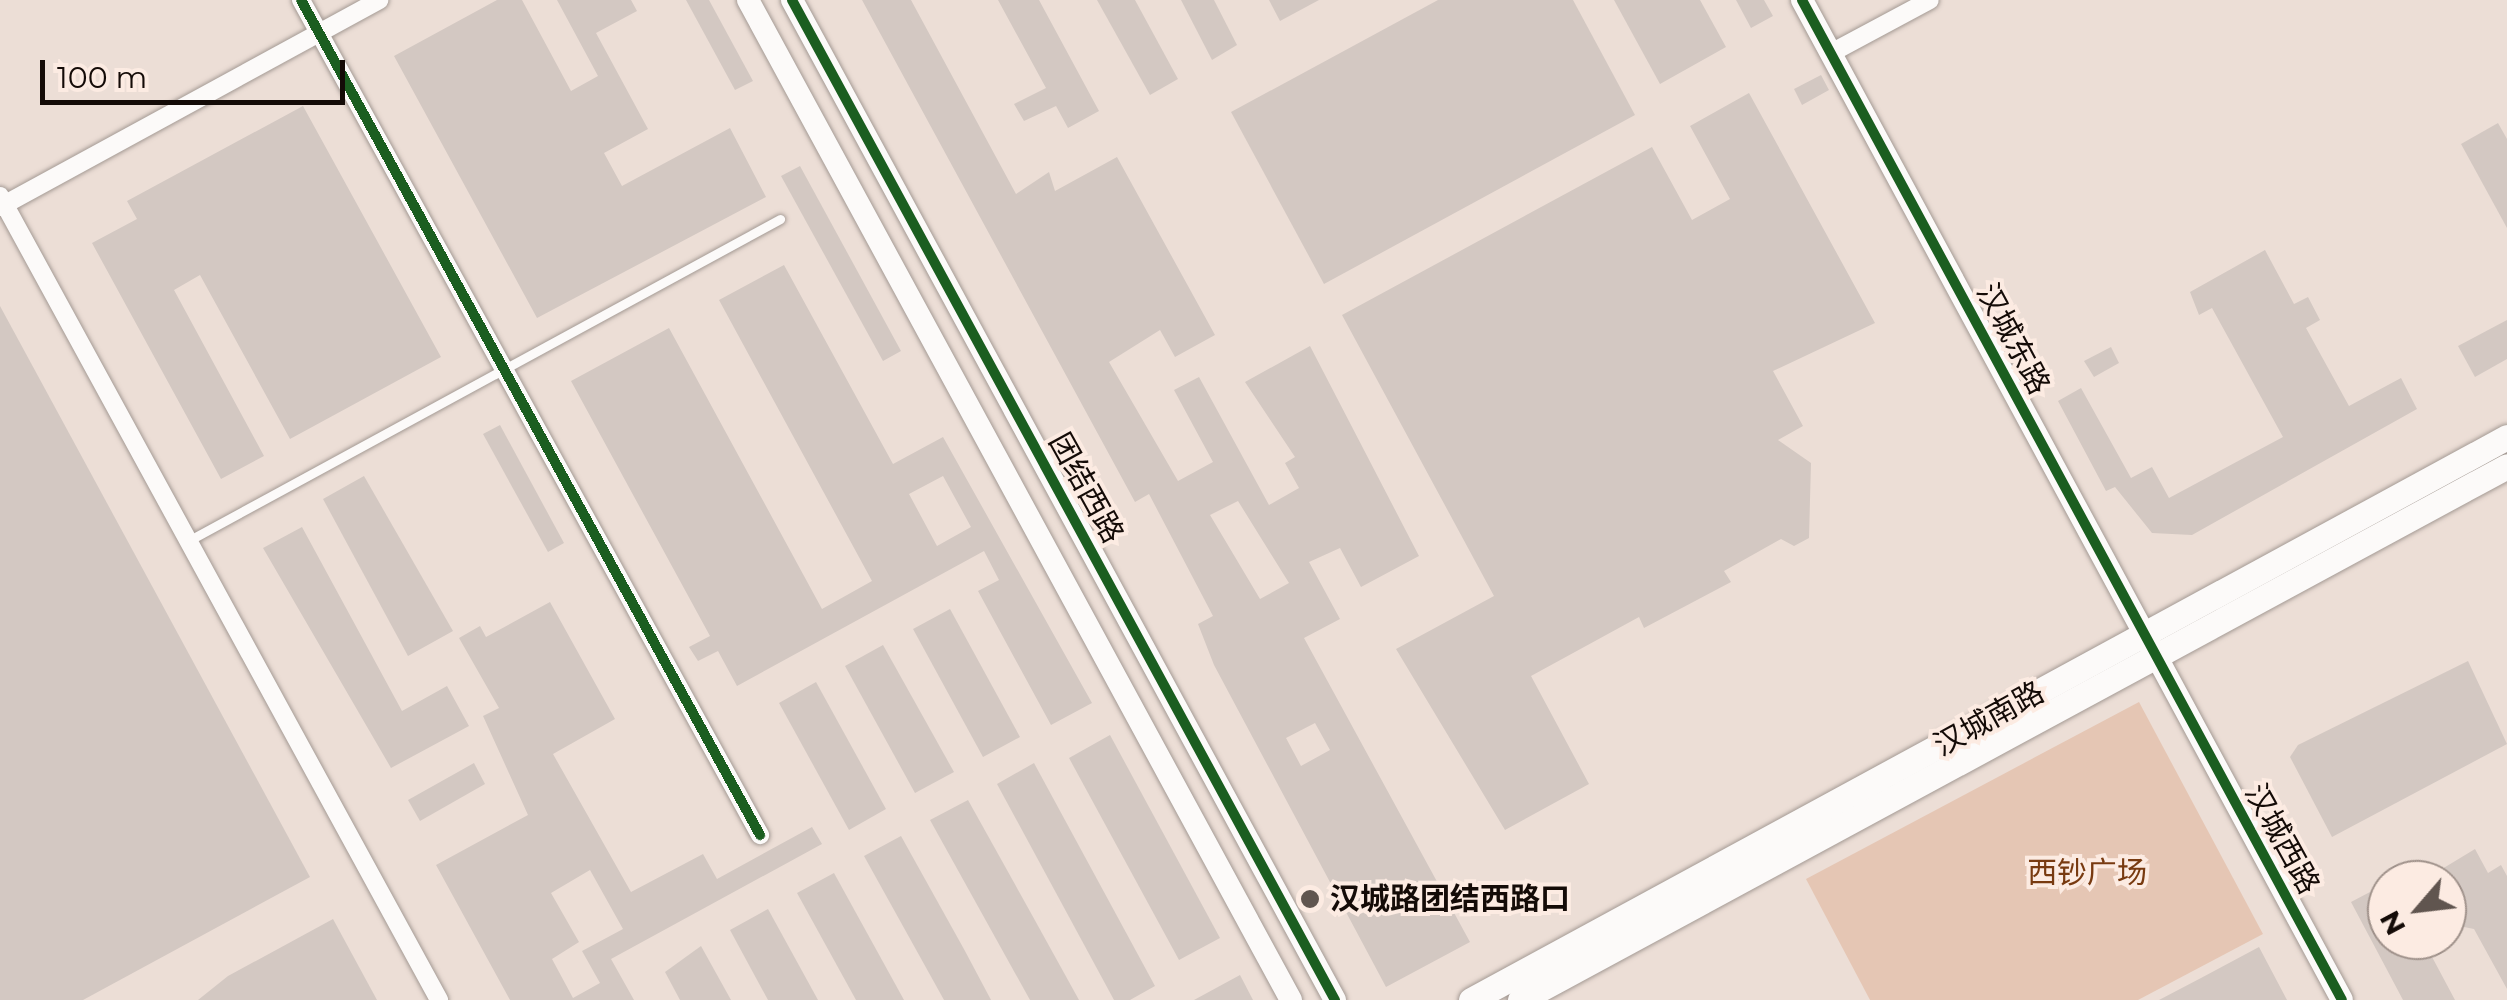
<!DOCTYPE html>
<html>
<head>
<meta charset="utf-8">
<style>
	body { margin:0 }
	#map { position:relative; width:2507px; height:1000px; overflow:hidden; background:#ecded6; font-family:Montserrat,"Noto Sans SC",sans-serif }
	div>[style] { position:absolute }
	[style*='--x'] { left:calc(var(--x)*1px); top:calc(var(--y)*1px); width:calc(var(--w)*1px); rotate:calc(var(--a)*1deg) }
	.green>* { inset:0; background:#e5c6b4 }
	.building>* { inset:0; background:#d3c8c2 }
	.roads { filter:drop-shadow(0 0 2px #a49a94) drop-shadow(0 0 2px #a49a94) }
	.service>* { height:9px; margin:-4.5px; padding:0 4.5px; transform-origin:4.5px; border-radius:4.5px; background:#fcfaf9 }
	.minor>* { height:18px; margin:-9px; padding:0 9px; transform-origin:9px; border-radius:9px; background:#fcfaf9 }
	.tertiary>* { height:22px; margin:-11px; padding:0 11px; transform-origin:11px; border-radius:11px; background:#fcfaf9 }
	.secondary>* { height:25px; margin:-12.5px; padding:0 12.5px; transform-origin:12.5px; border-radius:12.5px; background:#fcfaf9 }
	.cycleway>* { height:10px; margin:-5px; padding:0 5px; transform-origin:5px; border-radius:5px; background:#1b5e20 }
	.dots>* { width:28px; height:28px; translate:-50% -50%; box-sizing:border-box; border:5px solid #fcebe2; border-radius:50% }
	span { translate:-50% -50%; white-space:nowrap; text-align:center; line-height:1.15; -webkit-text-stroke:8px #fcebe2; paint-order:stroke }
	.street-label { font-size:30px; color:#140b07 }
	.park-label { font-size:30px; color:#783a10 }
	.poi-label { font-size:30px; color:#140b07; font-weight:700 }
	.left { translate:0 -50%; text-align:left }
	.north { position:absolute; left:2367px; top:860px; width:100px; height:100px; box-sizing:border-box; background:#fcebe2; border:2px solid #9f918a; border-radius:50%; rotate:242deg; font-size:28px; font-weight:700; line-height:40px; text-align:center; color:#140b07 }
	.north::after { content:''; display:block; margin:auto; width:35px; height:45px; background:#60554f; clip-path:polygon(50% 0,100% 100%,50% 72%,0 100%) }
	.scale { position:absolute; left:40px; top:60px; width:305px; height:45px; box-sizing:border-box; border:5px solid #140b07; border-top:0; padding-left:12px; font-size:30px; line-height:35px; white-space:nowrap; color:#140b07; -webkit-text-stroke:8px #fcebe2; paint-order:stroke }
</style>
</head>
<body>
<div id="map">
	<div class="green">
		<i style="clip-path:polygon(2139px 702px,2263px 934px,2138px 1000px,1870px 1000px,1806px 879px)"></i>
	</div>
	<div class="building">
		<i style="clip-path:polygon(497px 0,522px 0,571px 91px,598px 76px,557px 0,631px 0,637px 11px,596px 33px,648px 129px,604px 153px,622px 186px,730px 128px,766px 197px,537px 318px,394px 56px)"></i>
		<i style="clip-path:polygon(686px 0,709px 0,753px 81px,735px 90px)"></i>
		<i style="clip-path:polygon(evenodd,862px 0,911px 0,1016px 194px,1049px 172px,1055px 191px,1117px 157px,1215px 335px,1175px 357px,1160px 330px,1109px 362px,1178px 481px,1213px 462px,1174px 390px,1199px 377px,1269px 505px,1299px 488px,1285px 463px,1295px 457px,1245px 382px,1310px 346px,1419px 556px,1361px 587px,1340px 548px,1309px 562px,1340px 619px,1304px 638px,1470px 942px,1386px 987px,1214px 665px,1198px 624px,1213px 616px,1149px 494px,1135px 502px,862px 0,1238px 501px,1289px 583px,1260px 599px,1210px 515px,1238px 501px,862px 0,1315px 723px,1330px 750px,1301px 766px,1286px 738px,1315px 723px)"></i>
		<i style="clip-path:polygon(998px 0,1039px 0,1099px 111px,1068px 128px,1056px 106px,1024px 121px,1014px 104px,1046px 88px)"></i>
		<i style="clip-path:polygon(1097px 0,1135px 0,1178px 79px,1150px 95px)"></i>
		<i style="clip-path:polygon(1181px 0,1214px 0,1237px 45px,1212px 60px)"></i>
		<i style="clip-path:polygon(1269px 0,1319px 0,1280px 21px)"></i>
		<i style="clip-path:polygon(1438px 0,1573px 0,1635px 115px,1324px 284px,1231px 112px)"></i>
		<i style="clip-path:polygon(1614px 0,1700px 0,1726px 47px,1660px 84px)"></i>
		<i style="clip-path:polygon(1736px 0,1764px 0,1773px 16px,1751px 28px)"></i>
		<i style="clip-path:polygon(1821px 75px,1829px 90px,1802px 105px,1794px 89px)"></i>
		<i style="clip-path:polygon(1749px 93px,1875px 323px,1773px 371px,1803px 426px,1778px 440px,1811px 463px,1809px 538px,1794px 546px,1781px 539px,1724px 571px,1731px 582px,1644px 628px,1639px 617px,1531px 676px,1589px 784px,1505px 830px,1396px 649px,1494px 596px,1342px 315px,1652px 147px,1692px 220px,1730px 199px,1690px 126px)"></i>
		<i style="clip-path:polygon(303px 106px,441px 357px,290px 439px,200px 275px,174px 290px,264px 456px,221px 479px,92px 243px,137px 219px,127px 201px)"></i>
		<i style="clip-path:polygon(2498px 123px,2507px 139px,2507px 228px,2461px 144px)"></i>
		<i style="clip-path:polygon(800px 166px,901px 351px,883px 361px,781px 176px)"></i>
		<i style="clip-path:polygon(2265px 250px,2294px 304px,2308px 297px,2320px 320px,2306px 328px,2349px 406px,2401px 378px,2417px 409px,2192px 535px,2152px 533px,2115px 487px,2106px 491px,2058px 401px,2081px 388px,2131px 478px,2152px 467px,2169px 498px,2283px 437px,2212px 308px,2199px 315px,2190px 292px)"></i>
		<i style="clip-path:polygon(evenodd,784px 265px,893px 464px,943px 437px,1092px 703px,1051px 725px,978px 591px,999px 580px,984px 551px,737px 686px,718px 651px,698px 661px,689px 647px,710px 636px,571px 381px,669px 328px,822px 609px,872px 581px,719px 300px,784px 265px,943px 476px,971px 527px,937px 546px,909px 494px,943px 476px)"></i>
		<i style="clip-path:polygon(0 306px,310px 877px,83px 1000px,0 1000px)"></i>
		<i style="clip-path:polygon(2507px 320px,2507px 359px,2475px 377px,2458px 346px)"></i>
		<i style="clip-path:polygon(2111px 347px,2119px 363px,2094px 377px,2084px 361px)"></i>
		<i style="clip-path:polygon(500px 425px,564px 543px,548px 552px,483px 434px)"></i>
		<i style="clip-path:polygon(364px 476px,453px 631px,408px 656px,323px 499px)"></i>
		<i style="clip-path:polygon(302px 527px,402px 711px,447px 686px,469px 726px,391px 768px,263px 548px)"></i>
		<i style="clip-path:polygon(evenodd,550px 602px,615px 719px,553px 754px,631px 892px,703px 854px,717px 879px,812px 827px,822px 844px,611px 959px,634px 1000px,510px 1000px,436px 865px,528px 815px,483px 716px,499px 708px,459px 638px,480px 626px,486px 637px,550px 602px,590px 870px,623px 929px,582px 951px,600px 983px,573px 998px,552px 959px,579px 942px,551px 893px,590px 870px)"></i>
		<i style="clip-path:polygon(950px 609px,1020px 737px,983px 757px,913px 629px)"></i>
		<i style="clip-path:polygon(883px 645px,954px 772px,915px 793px,845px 666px)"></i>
		<i style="clip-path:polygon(2468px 661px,2507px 744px,2332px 837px,2290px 757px,2298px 745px)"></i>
		<i style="clip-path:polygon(816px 682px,886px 809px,849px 830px,779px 703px)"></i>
		<i style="clip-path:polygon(1110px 735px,1220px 938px,1179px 960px,1069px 758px)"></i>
		<i style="clip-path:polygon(474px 763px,485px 784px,420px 821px,408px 800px)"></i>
		<i style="clip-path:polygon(1034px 763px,1155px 986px,1130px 1000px,1114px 1000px,997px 784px)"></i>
		<i style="clip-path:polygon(968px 800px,1032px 915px,1079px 1000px,1030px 1000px,930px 820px)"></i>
		<i style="clip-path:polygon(901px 836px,965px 951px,991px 1000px,944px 1000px,864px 856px)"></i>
		<i style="clip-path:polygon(2475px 849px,2488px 873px,2501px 865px,2507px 876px,2507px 989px,2474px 929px,2459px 926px,2448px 907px,2454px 890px,2442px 869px)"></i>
		<i style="clip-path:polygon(834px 873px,904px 1000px,856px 1000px,797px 893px)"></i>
		<i style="clip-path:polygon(2387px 883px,2387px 940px,2423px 940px,2455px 1000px,2403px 1000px,2351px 902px)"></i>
		<i style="clip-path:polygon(768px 909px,818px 1000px,768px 1000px,730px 930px)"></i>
		<i style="clip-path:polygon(333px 919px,377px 1000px,198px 1000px,228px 976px)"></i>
		<i style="clip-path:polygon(701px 946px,731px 1000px,680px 1000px,665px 972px)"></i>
		<i style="clip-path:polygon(2259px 947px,2287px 1000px,2159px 1000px,2201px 978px)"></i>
		<i style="clip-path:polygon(1240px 975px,1253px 1000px,1194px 1000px)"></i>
	</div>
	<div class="roads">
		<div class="service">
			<i style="--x:188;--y:541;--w:674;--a:-28.54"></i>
		</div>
		<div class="minor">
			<i style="--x:301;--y:0;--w:953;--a:61.2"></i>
			<i style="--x:1831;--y:53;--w:112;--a:-28.2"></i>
			<i style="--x:0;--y:196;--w:916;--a:61.36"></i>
			<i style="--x:0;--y:207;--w:432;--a:-28.6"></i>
		</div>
		<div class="tertiary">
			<i style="--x:748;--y:0;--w:1138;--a:61.5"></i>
			<i style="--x:792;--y:0;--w:1138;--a:61.5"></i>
			<i style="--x:1802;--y:0;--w:1136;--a:61.63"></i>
		</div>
		<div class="secondary">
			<i style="--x:1471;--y:1000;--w:1179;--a:-28.52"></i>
			<i style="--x:1520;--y:1000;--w:1122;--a:-28.41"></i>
		</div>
	</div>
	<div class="cycleway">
		<i style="--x:301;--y:0;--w:953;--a:61.2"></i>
		<i style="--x:792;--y:0;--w:1138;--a:61.5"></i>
		<i style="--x:1802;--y:0;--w:1136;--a:61.63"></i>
	</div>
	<div class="dots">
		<i style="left:1310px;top:899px;background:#60554f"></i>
	</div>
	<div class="street-label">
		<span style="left:2013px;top:339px;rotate:62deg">汉城东路</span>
		<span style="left:1086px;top:488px;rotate:61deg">团结西路</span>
		<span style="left:1989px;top:719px;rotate:-29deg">汉城南路</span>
		<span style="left:2282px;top:839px;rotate:61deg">汉城西路</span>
	</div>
	<div class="park-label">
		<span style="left:2087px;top:873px">西钞广场</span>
	</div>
	<div class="poi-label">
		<span class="left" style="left:1330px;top:899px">汉城路团结西路口</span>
	</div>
	<div class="north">N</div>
	<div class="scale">100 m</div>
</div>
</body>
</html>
